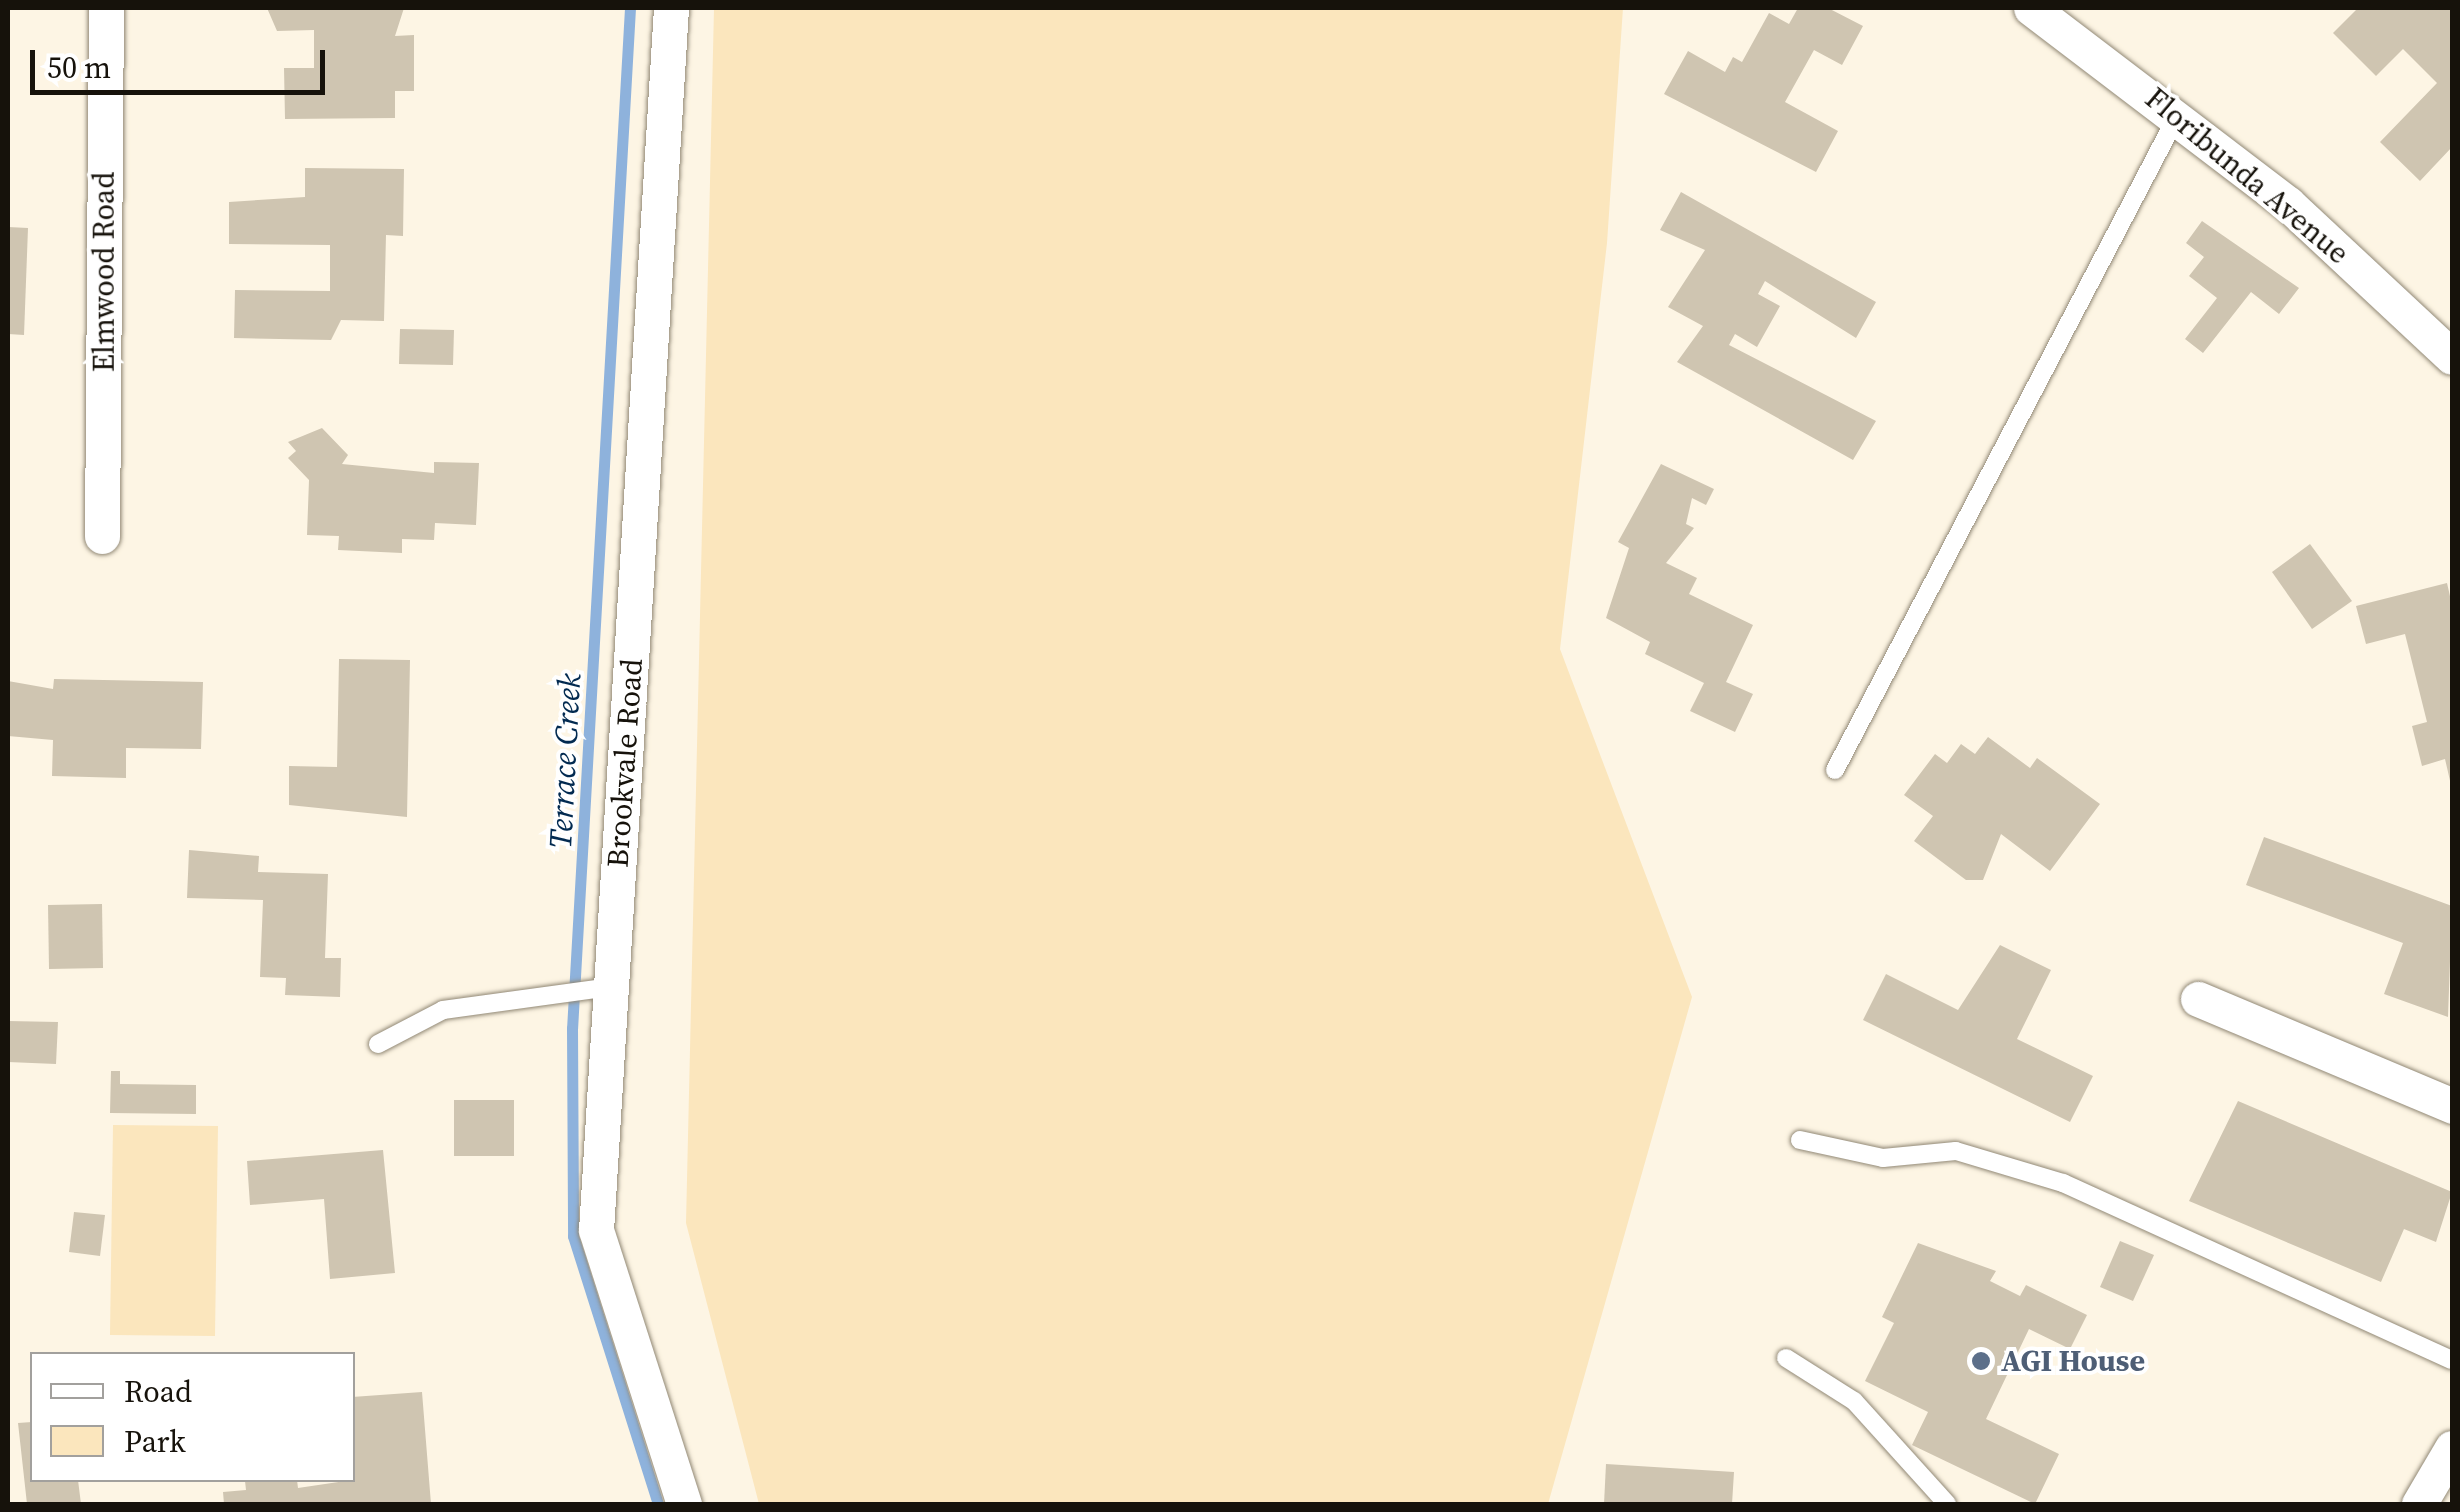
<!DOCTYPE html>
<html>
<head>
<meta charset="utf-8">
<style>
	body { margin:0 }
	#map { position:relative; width:2460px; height:1512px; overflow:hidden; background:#fdf5e4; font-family:"Source Serif 4",serif }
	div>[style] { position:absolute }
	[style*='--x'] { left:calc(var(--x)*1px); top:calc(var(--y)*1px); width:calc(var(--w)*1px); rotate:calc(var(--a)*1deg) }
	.green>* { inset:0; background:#fbe6bd }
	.stream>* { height:11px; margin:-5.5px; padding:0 5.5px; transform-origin:5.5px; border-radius:5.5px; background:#8eb2dc }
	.building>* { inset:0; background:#cfc5b1 }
	.roads { filter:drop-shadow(0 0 2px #918875) drop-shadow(0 0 2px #918875) }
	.service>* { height:18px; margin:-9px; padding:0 9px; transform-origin:9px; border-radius:9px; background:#fff }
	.minor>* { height:35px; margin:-17.5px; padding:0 17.5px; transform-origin:17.5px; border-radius:17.5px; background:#fff }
	.dots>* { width:28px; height:28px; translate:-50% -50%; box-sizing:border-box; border:5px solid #fff; border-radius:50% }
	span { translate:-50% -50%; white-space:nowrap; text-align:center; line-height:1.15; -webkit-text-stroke:8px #fff; paint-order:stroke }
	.street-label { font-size:30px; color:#16120b }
	.service-label { font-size:30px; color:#4e5e75; font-weight:700 }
	.left { translate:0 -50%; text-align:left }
	.water-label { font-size:32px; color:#022a50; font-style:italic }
	.frame { position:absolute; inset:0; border:10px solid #16120b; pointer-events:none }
	.legend { position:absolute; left:30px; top:1352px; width:325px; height:130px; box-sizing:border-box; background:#fff; border:2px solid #a2a09d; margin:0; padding:12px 18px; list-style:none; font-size:30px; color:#16120b }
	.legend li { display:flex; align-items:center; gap:20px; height:50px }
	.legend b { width:50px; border:2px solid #a2a09d }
	.scale { position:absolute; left:30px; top:50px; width:295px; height:45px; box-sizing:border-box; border:5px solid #16120b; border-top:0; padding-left:12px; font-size:30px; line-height:35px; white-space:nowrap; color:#16120b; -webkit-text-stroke:8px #fff; paint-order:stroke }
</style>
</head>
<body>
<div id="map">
	<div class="green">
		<i style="clip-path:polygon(714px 8px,1623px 8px,1607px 243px,1560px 649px,1692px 997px,1548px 1504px,759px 1504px,686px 1223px)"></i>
		<i style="clip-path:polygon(113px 1125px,218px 1126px,215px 1336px,110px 1335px)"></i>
	</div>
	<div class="stream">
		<i style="--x:630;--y:8;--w:1022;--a:93.25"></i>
		<i style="--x:572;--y:1028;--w:208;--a:89.7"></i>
		<i style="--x:573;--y:1236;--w:281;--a:72.4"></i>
	</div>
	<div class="building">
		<i style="clip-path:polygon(267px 8px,404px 8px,395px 36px,414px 35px,414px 91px,395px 91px,395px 118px,285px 119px,284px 68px,314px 68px,314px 30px,277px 31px)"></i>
		<i style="clip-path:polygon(1798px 8px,1828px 8px,1863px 26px,1842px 65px,1814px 50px,1785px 102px,1838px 131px,1816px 172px,1664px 94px,1688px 51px,1725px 72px,1733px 57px,1742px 62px,1769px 13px,1789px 24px)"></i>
		<i style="clip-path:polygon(2358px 8px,2452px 8px,2452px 147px,2420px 181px,2380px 142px,2437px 83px,2403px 49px,2376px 76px,2333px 33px)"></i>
		<i style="clip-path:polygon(305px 168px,404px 169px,403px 236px,386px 235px,384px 321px,341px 320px,331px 340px,234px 338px,235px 290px,330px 291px,330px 245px,229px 244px,229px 202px,305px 197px)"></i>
		<i style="clip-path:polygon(1681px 192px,1876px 302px,1856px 338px,1765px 281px,1758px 294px,1780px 306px,1757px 347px,1735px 334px,1729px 345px,1876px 421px,1853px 460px,1677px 362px,1703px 326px,1668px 307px,1705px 250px,1660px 230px)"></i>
		<i style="clip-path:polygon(2202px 221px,2299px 288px,2279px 314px,2251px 292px,2203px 353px,2185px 339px,2217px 298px,2189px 276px,2204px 257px,2186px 243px)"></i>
		<i style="clip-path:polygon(8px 227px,28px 228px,24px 335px,8px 334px)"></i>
		<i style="clip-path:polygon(400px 329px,454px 330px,453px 365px,399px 364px)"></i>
		<i style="clip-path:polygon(322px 428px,348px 455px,342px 464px,434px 473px,434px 462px,479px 463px,476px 525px,435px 523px,434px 540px,402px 539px,402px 553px,338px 550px,339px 536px,307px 535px,309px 480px,288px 458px,296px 451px,288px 442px)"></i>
		<i style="clip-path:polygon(1661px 464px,1714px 489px,1706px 505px,1692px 498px,1686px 524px,1694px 528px,1666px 563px,1697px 578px,1689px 594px,1753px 625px,1726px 682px,1753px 694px,1735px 732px,1690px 711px,1704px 683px,1645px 654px,1650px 642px,1606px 618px,1629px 548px,1618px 542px)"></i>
		<i style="clip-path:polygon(2310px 544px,2352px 601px,2312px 629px,2272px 572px)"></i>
		<i style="clip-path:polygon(2447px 583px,2452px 605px,2451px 785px,2445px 759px,2422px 766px,2412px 726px,2427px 722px,2405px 634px,2366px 644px,2356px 606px)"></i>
		<i style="clip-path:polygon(339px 659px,410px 660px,407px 817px,289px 805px,289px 766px,337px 767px)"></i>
		<i style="clip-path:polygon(54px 679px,203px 682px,201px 749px,126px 748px,126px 778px,52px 776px,53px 740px,8px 736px,8px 681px,53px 689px)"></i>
		<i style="clip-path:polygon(1988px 737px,2030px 768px,2037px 758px,2100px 804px,2050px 871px,2001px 834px,1983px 880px,1966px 880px,1914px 841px,1933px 816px,1904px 795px,1935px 754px,1947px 763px,1961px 744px,1975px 754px)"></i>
		<i style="clip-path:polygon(2264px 837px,2452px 906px,2448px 1017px,2384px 994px,2403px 943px,2246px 885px)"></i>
		<i style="clip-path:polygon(189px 850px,259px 856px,258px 872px,328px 874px,325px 958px,341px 958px,340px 997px,285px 995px,286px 978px,260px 977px,263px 900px,187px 898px)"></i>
		<i style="clip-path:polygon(102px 904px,103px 968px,49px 969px,48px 905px)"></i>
		<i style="clip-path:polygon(2000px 945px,2051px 970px,2017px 1039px,2093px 1076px,2070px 1122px,1863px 1020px,1886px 974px,1958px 1010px)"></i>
		<i style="clip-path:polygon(8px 1021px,58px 1022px,56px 1064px,8px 1062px)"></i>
		<i style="clip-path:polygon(111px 1071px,120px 1071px,120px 1084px,196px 1085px,196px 1114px,110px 1113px)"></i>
		<i style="clip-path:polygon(454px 1100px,514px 1100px,514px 1156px,454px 1156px)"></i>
		<i style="clip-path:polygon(2238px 1101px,2452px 1192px,2436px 1242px,2404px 1229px,2381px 1282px,2189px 1201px)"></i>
		<i style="clip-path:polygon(383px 1150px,395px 1273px,330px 1279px,324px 1199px,250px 1205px,247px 1161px)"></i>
		<i style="clip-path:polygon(74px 1212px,105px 1215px,100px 1256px,69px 1252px)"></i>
		<i style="clip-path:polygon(2120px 1241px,2154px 1255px,2133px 1301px,2100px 1287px)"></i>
		<i style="clip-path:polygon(1918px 1243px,1996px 1271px,1990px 1281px,2020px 1296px,2026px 1285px,2087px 1315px,2070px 1349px,2029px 1329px,1986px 1419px,2059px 1454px,2035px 1504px,1912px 1445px,1928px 1412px,1865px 1381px,1894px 1323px,1882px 1317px)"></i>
		<i style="clip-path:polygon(422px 1392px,431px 1504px,224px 1504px,223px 1492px,246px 1490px,245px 1481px,297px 1480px,298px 1488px,352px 1480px,352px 1397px)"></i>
		<i style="clip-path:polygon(32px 1422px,32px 1480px,78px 1480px,81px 1504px,27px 1504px,18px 1423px)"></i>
		<i style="clip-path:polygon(1606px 1464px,1734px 1472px,1732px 1504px,1604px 1504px)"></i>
	</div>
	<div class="roads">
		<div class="service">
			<i style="--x:1835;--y:770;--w:738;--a:-62.39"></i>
			<i style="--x:378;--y:1044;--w:73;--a:-27.6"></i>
			<i style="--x:443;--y:1010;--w:170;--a:-7.8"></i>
			<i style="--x:1800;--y:1140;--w:85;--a:12.2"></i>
			<i style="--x:1883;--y:1158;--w:73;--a:-5.5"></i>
			<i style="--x:1956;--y:1151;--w:112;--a:16.7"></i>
			<i style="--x:2063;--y:1183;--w:427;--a:24.5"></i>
			<i style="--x:1786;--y:1358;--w:80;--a:32.3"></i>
			<i style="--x:1854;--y:1401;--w:139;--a:47.9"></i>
		</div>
		<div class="minor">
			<i style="--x:671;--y:8;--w:1224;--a:93.51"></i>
			<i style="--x:596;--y:1230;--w:288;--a:72.2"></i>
			<i style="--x:2031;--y:8;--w:323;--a:37.3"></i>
			<i style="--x:2288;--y:204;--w:224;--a:43"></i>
			<i style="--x:102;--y:536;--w:528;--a:-89.57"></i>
			<i style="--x:2198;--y:999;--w:276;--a:22.8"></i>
			<i style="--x:2419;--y:1504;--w:65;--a:-59.5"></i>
		</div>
	</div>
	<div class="dots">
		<i style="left:1981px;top:1361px;background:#5c6f8a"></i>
	</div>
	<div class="street-label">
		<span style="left:2247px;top:176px;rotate:40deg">Floribunda Avenue</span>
		<span style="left:104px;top:272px;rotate:-90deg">Elmwood Road</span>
		<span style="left:625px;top:763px;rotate:-86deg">Brookvale Road</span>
	</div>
	<div class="service-label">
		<span class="left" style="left:2001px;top:1361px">AGI House</span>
	</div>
	<div class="water-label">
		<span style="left:565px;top:761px;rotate:-87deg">Terrace Creek</span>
	</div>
	<div class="frame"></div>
	<ul class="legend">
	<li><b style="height:12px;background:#fff"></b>Road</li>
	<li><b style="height:28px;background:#fbe6bd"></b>Park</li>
	</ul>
	<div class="scale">50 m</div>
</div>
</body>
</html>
